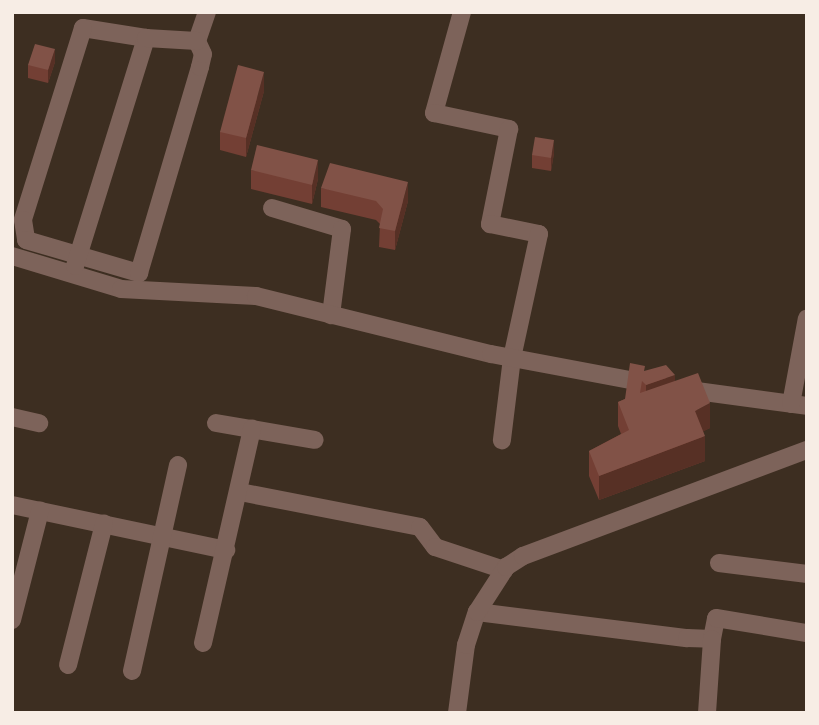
<!DOCTYPE html>
<html>
<head>
<meta charset="utf-8">
<style>
	body { margin:0 }
	#map { position:relative; width:819px; height:725px; overflow:hidden; background:#3d2e21; font-family:Montserrat,sans-serif }
	div>[style] { position:absolute }
	[style*='--x'] { left:calc(var(--x)*1px); top:calc(var(--y)*1px); width:calc(var(--w)*1px); rotate:calc(var(--a)*1deg) }
	.minor>* { height:18px; margin:-9px; padding:0 9px; transform-origin:9px; border-radius:9px; background:#7d635a }
	.wall>* { inset:0; background:#733f34 }
	.shaded-wall>* { inset:0; background:#573025 }
	.building>* { inset:0; background:#815247 }
	span { translate:-50% -50%; white-space:nowrap; text-align:center; line-height:1.15; -webkit-text-stroke:7px #1e1812; paint-order:stroke }
	.frame { position:absolute; inset:0; border:14px solid #f7ede5; pointer-events:none }
</style>
</head>
<body>
<div id="map">
	<div class="minor">
		<i style="--x:462;--y:12;--w:105;--a:105.5"></i>
		<i style="--x:434;--y:113;--w:77;--a:12"></i>
		<i style="--x:509;--y:129;--w:97;--a:101.3"></i>
		<i style="--x:490;--y:224;--w:50;--a:11.5"></i>
		<i style="--x:539;--y:234;--w:127;--a:102.3"></i>
		<i style="--x:512;--y:358;--w:83;--a:97"></i>
		<i style="--x:146;--y:38;--w:64;--a:-171"></i>
		<i style="--x:83;--y:28;--w:201;--a:107.4"></i>
		<i style="--x:23;--y:220;--w:20;--a:81"></i>
		<i style="--x:26;--y:240;--w:118;--a:16.3"></i>
		<i style="--x:139;--y:273;--w:215;--a:-73.5"></i>
		<i style="--x:200;--y:67;--w:13;--a:-77"></i>
		<i style="--x:203;--y:54;--w:14;--a:-115"></i>
		<i style="--x:197;--y:41;--w:31;--a:-71"></i>
		<i style="--x:272;--y:208;--w:73;--a:16.7"></i>
		<i style="--x:342;--y:229;--w:87;--a:97.3"></i>
		<i style="--x:12;--y:256;--w:114;--a:16.8"></i>
		<i style="--x:121;--y:289;--w:135;--a:3"></i>
		<i style="--x:256;--y:296;--w:242;--a:13.9"></i>
		<i style="--x:491;--y:354;--w:163;--a:10.6"></i>
		<i style="--x:75;--y:266;--w:239;--a:-72.7"></i>
		<i style="--x:146;--y:38;--w:51;--a:3.4"></i>
		<i style="--x:682;--y:389;--w:126;--a:7.7"></i>
		<i style="--x:791;--y:404;--w:87;--a:-79.5"></i>
		<i style="--x:12;--y:417;--w:28;--a:13"></i>
		<i style="--x:216;--y:423;--w:100;--a:9.7"></i>
		<i style="--x:240;--y:492;--w:183;--a:11"></i>
		<i style="--x:420;--y:527;--w:25;--a:53"></i>
		<i style="--x:435;--y:547;--w:73;--a:18.4"></i>
		<i style="--x:12;--y:505;--w:219;--a:11.9"></i>
		<i style="--x:719;--y:563;--w:89;--a:7.1"></i>
		<i style="--x:477;--y:612;--w:212;--a:7.1"></i>
		<i style="--x:687;--y:638;--w:25;--a:2"></i>
		<i style="--x:712;--y:639;--w:21;--a:-79"></i>
		<i style="--x:716;--y:618;--w:92;--a:9.4"></i>
		<i style="--x:12;--y:620;--w:113;--a:-75.6"></i>
		<i style="--x:203;--y:643;--w:220;--a:-77.1"></i>
		<i style="--x:68;--y:665;--w:146;--a:-75.7"></i>
		<i style="--x:132;--y:671;--w:211;--a:-77.4"></i>
		<i style="--x:457;--y:713;--w:69;--a:-82.5"></i>
		<i style="--x:466;--y:645;--w:35;--a:-72"></i>
		<i style="--x:477;--y:612;--w:54;--a:-57.2"></i>
		<i style="--x:506;--y:567;--w:20;--a:-33"></i>
		<i style="--x:523;--y:556;--w:303;--a:-20.5"></i>
		<i style="--x:707;--y:713;--w:74;--a:-86.1"></i>
	</div>
	<div class="wall">
		<i style="clip-path:polygon(55px 62px,48px 83px,28px 78px,28px 65px)"></i>
		<i style="clip-path:polygon(264px 91px,246px 157px,220px 150px,220px 132px)"></i>
		<i style="clip-path:polygon(554px 153px,551px 171px,532px 168px,532px 155px)"></i>
		<i style="clip-path:polygon(251px 170px,318px 179px,312px 204px,251px 189px)"></i>
		<i style="clip-path:polygon(321px 188px,408px 201px,395px 250px,379px 247px,380px 224px,376px 220px,321px 207px)"></i>
		<i style="clip-path:polygon(645px 371px,675px 381px,710px 428px,703px 431px,705px 461px,599px 500px,589px 476px,589px 451px,621px 434px,618px 426px,618px 402px,625px 399px)"></i>
	</div>
	<div class="shaded-wall">
		<i style="clip-path:polygon(55px 49px,55px 62px,48px 83px,48px 70px)"></i>
		<i style="clip-path:polygon(264px 72px,264px 91px,246px 157px,246px 138px)"></i>
		<i style="clip-path:polygon(554px 140px,554px 153px,551px 171px,551px 158px)"></i>
		<i style="clip-path:polygon(318px 160px,318px 179px,312px 204px,312px 185px)"></i>
		<i style="clip-path:polygon(408px 182px,408px 201px,395px 250px,395px 231px)"></i>
		<i style="clip-path:polygon(14px 249px,14px 268px,12px 283px,12px 264px)"></i>
		<i style="clip-path:polygon(675px 375px,675px 400px,646px 410px,646px 385px)"></i>
		<i style="clip-path:polygon(710px 403px,710px 428px,695px 436px,695px 411px)"></i>
		<i style="clip-path:polygon(705px 436px,705px 461px,599px 500px,599px 476px)"></i>
	</div>
	<div class="building">
		<i style="clip-path:polygon(35px 44px,55px 49px,48px 70px,28px 65px)"></i>
		<i style="clip-path:polygon(238px 65px,264px 72px,246px 138px,220px 132px)"></i>
		<i style="clip-path:polygon(535px 137px,554px 140px,551px 158px,532px 155px)"></i>
		<i style="clip-path:polygon(257px 145px,318px 160px,312px 185px,251px 170px)"></i>
		<i style="clip-path:polygon(330px 163px,408px 182px,395px 231px,379px 228px,383px 209px,376px 201px,321px 188px)"></i>
		<i style="clip-path:polygon(12px 249px,14px 249px,12px 264px)"></i>
		<i style="clip-path:polygon(630px 363px,645px 366px,644px 371px,666px 365px,675px 375px,646px 385px,642px 381px,640px 393px,698px 373px,710px 403px,695px 411px,705px 436px,599px 476px,589px 451px,629px 430px,618px 402px,625px 399px)"></i>
	</div>
	<div class="frame"></div>
</div>
</body>
</html>
